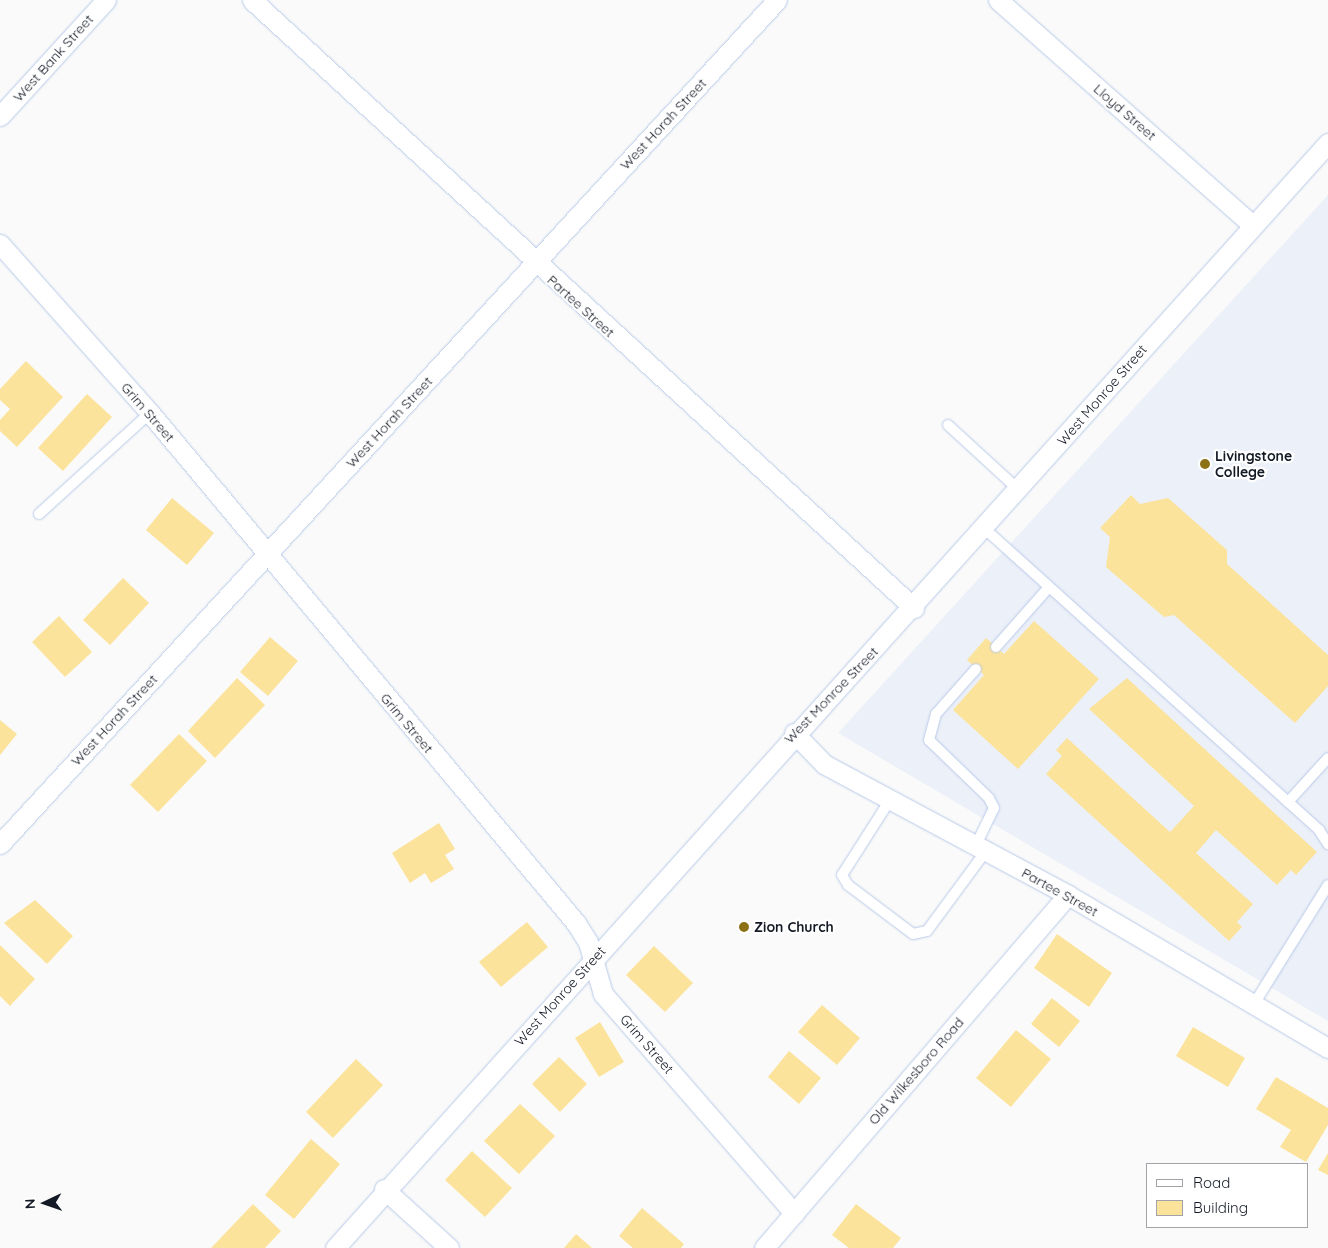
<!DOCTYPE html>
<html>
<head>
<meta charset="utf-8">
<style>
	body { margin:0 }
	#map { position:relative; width:1328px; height:1248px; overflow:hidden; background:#fafafa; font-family:Quicksand,sans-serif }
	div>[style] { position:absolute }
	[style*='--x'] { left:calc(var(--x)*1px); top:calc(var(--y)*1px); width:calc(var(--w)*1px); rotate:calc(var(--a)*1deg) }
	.built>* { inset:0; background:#ecf0f8 }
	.building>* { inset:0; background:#fce39b }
	.roads { filter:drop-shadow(0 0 1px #b9cae9) drop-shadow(0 0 1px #b9cae9) }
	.lane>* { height:10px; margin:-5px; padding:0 5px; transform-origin:5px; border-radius:5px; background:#fff }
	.street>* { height:19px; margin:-9.5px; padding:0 9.5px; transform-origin:9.5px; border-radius:9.5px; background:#fff }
	.dots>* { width:14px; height:14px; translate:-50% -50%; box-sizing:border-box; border:2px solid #fff; border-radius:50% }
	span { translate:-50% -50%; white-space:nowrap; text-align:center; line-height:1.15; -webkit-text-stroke:4.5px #fff; paint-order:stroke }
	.street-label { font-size:14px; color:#141a25 }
	.poi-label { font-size:14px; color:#141a25; font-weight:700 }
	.left { translate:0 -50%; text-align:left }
	.legend { position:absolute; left:1146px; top:1163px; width:162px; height:65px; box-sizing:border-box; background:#fff; border:1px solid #a1a3a8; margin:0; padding:6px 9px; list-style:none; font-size:15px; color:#141a25 }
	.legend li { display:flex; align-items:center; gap:10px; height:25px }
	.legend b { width:25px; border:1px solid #a1a3a8 }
	.north { position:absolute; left:20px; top:1178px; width:50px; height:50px; -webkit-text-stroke:4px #fff; paint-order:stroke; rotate:267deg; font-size:14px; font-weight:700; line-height:20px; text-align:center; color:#141a25 }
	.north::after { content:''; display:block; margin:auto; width:18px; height:22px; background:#141a25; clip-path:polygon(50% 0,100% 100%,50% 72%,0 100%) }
</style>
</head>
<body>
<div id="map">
	<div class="built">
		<i style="clip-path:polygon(1328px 195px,1328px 1021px,838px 733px)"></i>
	</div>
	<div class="building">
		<i style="clip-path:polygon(26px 361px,63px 397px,17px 447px,0 431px,0 420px,10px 409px,0 400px,0 389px)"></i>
		<i style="clip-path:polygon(87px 394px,112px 417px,63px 471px,38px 448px)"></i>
		<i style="clip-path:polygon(1131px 495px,1140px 504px,1168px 498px,1227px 550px,1227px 564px,1328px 655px,1328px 686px,1295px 723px,1174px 615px,1164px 617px,1106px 567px,1110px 537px,1100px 528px)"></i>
		<i style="clip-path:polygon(172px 498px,214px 533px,187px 565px,146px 530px)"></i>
		<i style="clip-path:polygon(123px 578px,149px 603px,110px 645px,83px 620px)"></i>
		<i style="clip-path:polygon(59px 616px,92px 652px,65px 677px,32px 642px)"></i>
		<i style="clip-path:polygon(1034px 621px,1099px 679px,1018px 769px,953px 710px,984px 675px,967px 660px,986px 638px,1004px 654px)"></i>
		<i style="clip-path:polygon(270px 637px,298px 661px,268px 696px,240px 672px)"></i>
		<i style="clip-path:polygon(237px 678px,265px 705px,215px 758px,188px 731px)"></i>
		<i style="clip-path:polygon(1127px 678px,1317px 852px,1296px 875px,1291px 870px,1277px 885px,1216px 830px,1196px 853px,1253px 904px,1237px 922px,1242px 927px,1229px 941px,1046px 774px,1062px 756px,1056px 750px,1067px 738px,1170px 832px,1194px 806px,1089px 709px)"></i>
		<i style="clip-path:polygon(0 720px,17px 734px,0 755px)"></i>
		<i style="clip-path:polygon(179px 734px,207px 761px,158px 812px,130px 785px)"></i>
		<i style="clip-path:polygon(439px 823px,455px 849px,445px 855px,454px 869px,431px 883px,425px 873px,410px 883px,392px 853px)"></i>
		<i style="clip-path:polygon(35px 900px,73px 936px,47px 964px,4px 923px)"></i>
		<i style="clip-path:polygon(527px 922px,548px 947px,501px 987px,479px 962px)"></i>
		<i style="clip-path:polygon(1057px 934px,1112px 973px,1089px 1007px,1034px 968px)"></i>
		<i style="clip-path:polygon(0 945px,35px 979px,10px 1006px,0 996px)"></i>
		<i style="clip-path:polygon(654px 946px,693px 983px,665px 1012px,626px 975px)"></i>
		<i style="clip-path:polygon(1052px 998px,1080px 1021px,1059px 1047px,1031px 1024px)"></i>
		<i style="clip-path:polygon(822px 1005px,860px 1038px,837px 1065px,798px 1032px)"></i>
		<i style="clip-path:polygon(600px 1022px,624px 1062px,599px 1077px,575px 1038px)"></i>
		<i style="clip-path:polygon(1193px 1027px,1245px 1058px,1228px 1087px,1176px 1056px)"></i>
		<i style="clip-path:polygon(1016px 1030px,1051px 1059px,1011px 1107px,976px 1078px)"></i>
		<i style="clip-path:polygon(789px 1051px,821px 1078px,799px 1104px,768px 1077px)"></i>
		<i style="clip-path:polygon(559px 1057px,587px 1084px,560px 1112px,532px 1084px)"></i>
		<i style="clip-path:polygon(356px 1059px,383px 1085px,333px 1138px,306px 1112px)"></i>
		<i style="clip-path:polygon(1276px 1077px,1328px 1108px,1328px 1125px,1306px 1162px,1280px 1147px,1291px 1130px,1256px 1109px)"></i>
		<i style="clip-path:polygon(520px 1104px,555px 1136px,519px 1174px,484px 1141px)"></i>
		<i style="clip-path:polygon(311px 1139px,340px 1164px,294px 1219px,265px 1195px)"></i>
		<i style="clip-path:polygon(472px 1151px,512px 1188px,485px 1217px,445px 1180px)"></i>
		<i style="clip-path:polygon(1328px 1153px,1328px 1175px,1318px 1170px)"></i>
		<i style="clip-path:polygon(253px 1204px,281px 1231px,265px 1248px,211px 1248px)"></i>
		<i style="clip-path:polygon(856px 1204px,901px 1238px,893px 1248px,849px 1248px,832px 1235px)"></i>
		<i style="clip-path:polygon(642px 1208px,684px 1244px,681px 1248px,633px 1248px,619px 1236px)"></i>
		<i style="clip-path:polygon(576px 1234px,592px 1248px,564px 1248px)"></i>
	</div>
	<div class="roads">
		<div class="lane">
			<i style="--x:948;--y:425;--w:96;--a:42.5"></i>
			<i style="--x:39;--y:514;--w:150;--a:-42.3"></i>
			<i style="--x:985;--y:529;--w:450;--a:42"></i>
			<i style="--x:1319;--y:830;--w:17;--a:57"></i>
			<i style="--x:996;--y:647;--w:80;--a:-48.5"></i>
			<i style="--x:890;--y:800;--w:89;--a:122.6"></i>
			<i style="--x:842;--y:875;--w:12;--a:59"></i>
			<i style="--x:848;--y:885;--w:81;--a:37"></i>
			<i style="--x:913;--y:934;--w:14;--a:-12"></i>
			<i style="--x:927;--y:931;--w:99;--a:-53.6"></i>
			<i style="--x:1288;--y:802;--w:59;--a:-47.7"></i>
			<i style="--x:976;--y:845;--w:41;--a:-64.1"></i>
			<i style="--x:994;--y:808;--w:11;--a:-117"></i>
			<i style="--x:989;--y:798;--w:83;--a:-136"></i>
			<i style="--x:929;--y:740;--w:27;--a:-75"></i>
			<i style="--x:936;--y:714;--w:60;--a:-48.4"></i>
			<i style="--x:1254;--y:1004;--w:140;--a:-58.1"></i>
		</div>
		<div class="street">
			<i style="--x:252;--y:0;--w:899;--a:42.57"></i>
			<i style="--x:998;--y:0;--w:339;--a:41.5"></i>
			<i style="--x:0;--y:116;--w:157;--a:-47.6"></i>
			<i style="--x:0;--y:244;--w:226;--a:48.4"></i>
			<i style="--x:150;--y:413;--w:665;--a:50.13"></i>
			<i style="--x:576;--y:923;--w:22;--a:58"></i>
			<i style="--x:588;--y:942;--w:54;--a:73.9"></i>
			<i style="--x:603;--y:994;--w:291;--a:48.9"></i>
			<i style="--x:794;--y:733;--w:43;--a:45.9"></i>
			<i style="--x:824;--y:764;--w:277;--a:28.2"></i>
			<i style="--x:1068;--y:895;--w:302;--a:30.5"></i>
			<i style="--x:0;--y:844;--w:1147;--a:-47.37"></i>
			<i style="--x:384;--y:1189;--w:88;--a:42.2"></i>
			<i style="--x:335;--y:1248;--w:1486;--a:-48.06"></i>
			<i style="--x:764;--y:1248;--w:466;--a:-49.3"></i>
		</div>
	</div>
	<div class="dots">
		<i style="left:1205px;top:464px;background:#8d7215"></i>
		<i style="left:744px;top:927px;background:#8d7215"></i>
	</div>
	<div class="street-label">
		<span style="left:53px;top:58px;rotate:-48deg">West Bank Street</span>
		<span style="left:1125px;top:112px;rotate:41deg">Lloyd Street</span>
		<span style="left:663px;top:124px;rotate:-47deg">West Horah Street</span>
		<span style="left:581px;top:306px;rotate:42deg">Partee Street</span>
		<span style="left:1102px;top:395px;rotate:-49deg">West Monroe Street</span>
		<span style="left:148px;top:412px;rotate:49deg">Grim Street</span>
		<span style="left:389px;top:422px;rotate:-47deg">West Horah Street</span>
		<span style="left:831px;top:695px;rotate:-46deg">West Monroe Street</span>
		<span style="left:114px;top:720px;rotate:-47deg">West Horah Street</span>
		<span style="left:407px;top:723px;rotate:50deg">Grim Street</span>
		<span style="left:1060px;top:892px;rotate:29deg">Partee Street</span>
		<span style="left:560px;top:996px;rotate:-48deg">West Monroe Street</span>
		<span style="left:647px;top:1044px;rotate:49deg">Grim Street</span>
		<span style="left:916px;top:1071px;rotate:-49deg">Old Wilkesboro Road</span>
	</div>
	<div class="poi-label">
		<span class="left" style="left:1215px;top:464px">Livingstone<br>College</span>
		<span class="left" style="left:754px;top:927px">Zion Church</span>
	</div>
	<ul class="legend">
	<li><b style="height:6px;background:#fff"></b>Road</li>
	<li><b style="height:14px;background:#fce39b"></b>Building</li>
	</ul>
	<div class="north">N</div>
</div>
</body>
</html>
